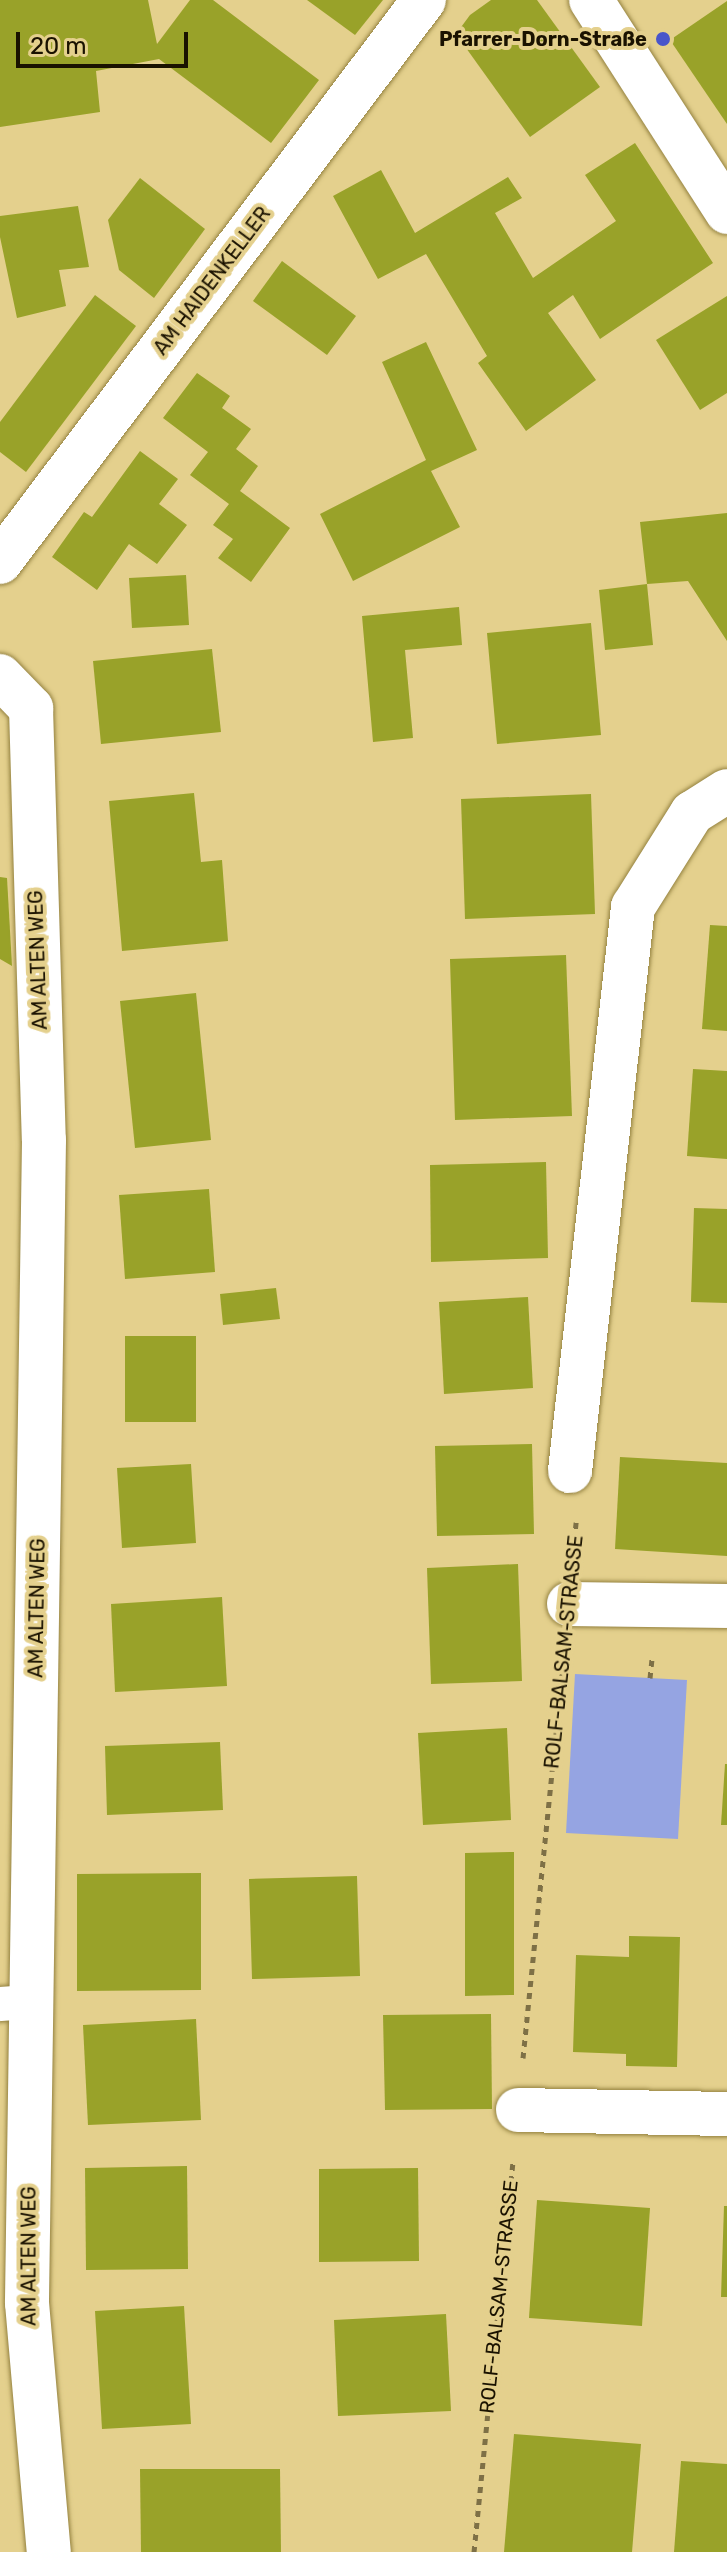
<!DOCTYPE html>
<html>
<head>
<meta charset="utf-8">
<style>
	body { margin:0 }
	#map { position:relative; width:727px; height:2552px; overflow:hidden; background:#e4d08d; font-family:Rubik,sans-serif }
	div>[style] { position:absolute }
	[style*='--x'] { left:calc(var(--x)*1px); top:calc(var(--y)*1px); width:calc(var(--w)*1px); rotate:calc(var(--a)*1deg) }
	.green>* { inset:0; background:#95a4e2 }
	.building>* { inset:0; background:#99a229 }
	.path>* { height:5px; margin-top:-2.5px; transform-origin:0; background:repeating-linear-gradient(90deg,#7e7046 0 6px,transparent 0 12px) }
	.roads { filter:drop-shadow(0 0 2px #948240) drop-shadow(0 0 2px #948240) }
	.lane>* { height:34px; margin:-17px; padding:0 17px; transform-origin:17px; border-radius:17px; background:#fff }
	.street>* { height:44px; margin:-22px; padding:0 22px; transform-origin:22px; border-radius:22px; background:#fff }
	.secondary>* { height:44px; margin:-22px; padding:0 22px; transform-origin:22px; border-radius:22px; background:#fff }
	.dots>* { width:22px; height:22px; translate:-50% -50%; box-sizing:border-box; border:4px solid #e4d08d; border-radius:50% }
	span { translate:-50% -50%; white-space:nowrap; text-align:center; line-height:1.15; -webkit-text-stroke:8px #e4d08d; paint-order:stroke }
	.poi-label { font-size:20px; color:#1a1200; font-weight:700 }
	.right { translate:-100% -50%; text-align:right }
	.street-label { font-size:20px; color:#1a1200 }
	.scale { position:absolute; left:16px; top:32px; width:172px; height:36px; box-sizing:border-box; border:4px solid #1a1200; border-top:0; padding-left:10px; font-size:24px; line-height:28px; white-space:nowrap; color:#1a1200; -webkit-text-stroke:6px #e4d08d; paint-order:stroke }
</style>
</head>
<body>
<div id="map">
	<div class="green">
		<i style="clip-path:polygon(575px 1674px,687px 1680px,678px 1839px,566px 1833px)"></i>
	</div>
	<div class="building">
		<i style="clip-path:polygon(0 0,148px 0,157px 44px,190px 0,213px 0,319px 80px,271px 143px,159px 59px,96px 71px,100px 112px,0 127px)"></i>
		<i style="clip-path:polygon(307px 0,383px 0,355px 35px)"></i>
		<i style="clip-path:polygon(491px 0,537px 0,600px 87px,530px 137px,456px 34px,470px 15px)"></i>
		<i style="clip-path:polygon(727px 1px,727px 124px,670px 40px)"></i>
		<i style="clip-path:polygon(635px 143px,713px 263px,600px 339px,573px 295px,548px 313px,596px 380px,526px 431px,478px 363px,487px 356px,426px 254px,378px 279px,333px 196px,381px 170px,415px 233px,508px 177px,522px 198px,495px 213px,533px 278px,616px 221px,585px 175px)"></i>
		<i style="clip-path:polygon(140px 178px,205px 229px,154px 298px,119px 270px,108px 220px)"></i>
		<i style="clip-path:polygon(78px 206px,89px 267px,59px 270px,66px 306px,17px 318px,0 237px,0 216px)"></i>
		<i style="clip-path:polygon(282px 261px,356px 316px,327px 355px,253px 301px)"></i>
		<i style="clip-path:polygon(95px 295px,136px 326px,26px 472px,0 452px,0 422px)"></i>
		<i style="clip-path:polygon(727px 296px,727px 393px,700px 410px,656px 340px)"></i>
		<i style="clip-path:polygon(426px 342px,477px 450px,431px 471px,460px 527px,353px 581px,320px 514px,426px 460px,382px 362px)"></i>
		<i style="clip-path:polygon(197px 373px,230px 396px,222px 408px,251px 429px,236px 449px,258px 466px,240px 491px,290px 528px,251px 582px,218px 558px,233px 539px,213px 525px,229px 504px,190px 475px,208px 452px,163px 418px)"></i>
		<i style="clip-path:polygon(140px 451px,178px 479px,159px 504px,187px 525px,157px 564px,129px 544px,97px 590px,52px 557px,84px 512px,92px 517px)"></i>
		<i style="clip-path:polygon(727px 513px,727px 641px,688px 581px,647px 584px,653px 645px,605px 650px,599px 590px,647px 584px,640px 522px)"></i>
		<i style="clip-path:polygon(186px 575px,189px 625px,132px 628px,129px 578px)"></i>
		<i style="clip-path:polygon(459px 607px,462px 645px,405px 650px,413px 738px,373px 742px,362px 616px)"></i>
		<i style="clip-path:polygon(591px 623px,601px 735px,497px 744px,487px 633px)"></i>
		<i style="clip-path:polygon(212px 649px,221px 732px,101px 744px,93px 661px)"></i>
		<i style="clip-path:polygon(194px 793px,201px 862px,222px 860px,228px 941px,122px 951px,109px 801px)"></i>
		<i style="clip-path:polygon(591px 794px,595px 914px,465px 919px,461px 799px)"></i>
		<i style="clip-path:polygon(0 877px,7px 878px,12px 966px,0 959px)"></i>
		<i style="clip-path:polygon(710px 925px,727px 926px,727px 1031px,702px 1029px)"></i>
		<i style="clip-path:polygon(566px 955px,572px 1116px,455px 1120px,450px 959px)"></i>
		<i style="clip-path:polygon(196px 993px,211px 1140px,135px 1148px,120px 1001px)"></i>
		<i style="clip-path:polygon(693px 1069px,727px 1071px,727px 1159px,687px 1156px)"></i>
		<i style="clip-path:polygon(546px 1162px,548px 1258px,431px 1262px,430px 1165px)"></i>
		<i style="clip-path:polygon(209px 1189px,215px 1272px,125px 1279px,119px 1195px)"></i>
		<i style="clip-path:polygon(694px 1208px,727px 1209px,727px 1303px,691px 1302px)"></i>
		<i style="clip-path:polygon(276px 1288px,280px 1319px,223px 1325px,220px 1294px)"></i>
		<i style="clip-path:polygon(528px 1297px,533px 1388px,444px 1394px,439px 1302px)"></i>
		<i style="clip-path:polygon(125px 1336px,196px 1336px,196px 1422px,125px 1422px)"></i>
		<i style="clip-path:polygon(532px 1444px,534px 1534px,437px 1536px,435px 1446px)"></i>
		<i style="clip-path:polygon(620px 1457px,727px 1463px,727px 1556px,615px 1549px)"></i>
		<i style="clip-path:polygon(191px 1464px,196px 1543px,122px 1548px,117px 1468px)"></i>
		<i style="clip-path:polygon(518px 1564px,522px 1681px,431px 1684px,427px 1568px)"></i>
		<i style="clip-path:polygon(222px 1597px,227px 1686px,115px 1692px,111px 1604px)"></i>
		<i style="clip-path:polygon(507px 1728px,511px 1820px,423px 1825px,418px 1733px)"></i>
		<i style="clip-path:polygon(220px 1742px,223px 1810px,107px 1815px,105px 1746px)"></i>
		<i style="clip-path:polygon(725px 1764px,727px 1764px,727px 1825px,721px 1825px)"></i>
		<i style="clip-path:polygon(514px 1852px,514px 1995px,465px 1996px,465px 1853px)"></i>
		<i style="clip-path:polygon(201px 1873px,201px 1990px,77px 1991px,77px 1874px)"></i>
		<i style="clip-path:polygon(357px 1876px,360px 1976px,252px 1979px,249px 1879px)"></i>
		<i style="clip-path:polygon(629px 1936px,680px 1937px,677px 2067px,626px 2066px,626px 2054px,573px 2052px,576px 1955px,629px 1957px)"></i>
		<i style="clip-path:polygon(491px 2014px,492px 2109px,385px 2110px,383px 2015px)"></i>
		<i style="clip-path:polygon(196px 2019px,201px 2120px,88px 2125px,83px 2025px)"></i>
		<i style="clip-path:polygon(187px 2166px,188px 2269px,86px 2270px,85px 2168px)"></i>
		<i style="clip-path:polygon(418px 2168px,419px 2261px,319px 2262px,319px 2169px)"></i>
		<i style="clip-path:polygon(537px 2200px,650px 2208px,642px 2326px,529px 2318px)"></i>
		<i style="clip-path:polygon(724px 2206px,727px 2206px,727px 2297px,721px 2297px)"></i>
		<i style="clip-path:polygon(184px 2306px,191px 2424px,102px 2429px,95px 2311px)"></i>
		<i style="clip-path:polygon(446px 2314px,451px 2411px,338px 2416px,334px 2320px)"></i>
		<i style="clip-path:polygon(514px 2434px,641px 2444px,632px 2552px,504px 2552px)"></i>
		<i style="clip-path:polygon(681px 2461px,727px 2464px,727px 2552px,674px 2552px)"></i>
		<i style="clip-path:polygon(140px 2469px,280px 2469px,281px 2552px,141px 2552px)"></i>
	</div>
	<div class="path">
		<i style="--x:573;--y:1552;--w:30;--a:-84"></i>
		<i style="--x:650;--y:1678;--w:20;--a:-84"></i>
		<i style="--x:523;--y:2058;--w:407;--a:-84.2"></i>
		<i style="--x:474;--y:2552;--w:395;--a:-84.3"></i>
	</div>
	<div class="roads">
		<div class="lane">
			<i style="--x:0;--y:2004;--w:31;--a:-4"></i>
		</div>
		<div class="street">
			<i style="--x:0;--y:676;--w:45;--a:45.9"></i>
			<i style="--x:31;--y:708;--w:432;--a:88.3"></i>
			<i style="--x:44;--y:1140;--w:1163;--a:90.84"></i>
			<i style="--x:27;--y:2303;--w:250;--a:85"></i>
			<i style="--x:570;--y:1471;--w:568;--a:-83.63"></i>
			<i style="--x:633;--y:907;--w:111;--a:-57.9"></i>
			<i style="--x:692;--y:813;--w:41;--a:-32.2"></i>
			<i style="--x:569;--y:1604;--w:158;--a:0.7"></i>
			<i style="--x:518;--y:2110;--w:209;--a:1.1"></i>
		</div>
		<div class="secondary">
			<i style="--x:591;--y:0;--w:252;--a:57.3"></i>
			<i style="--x:0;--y:562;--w:704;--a:-52.97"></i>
		</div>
	</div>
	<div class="dots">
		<i style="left:663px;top:39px;background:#4955ca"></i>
	</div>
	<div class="poi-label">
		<span class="right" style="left:647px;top:39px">Pfarrer-Dorn-Straße</span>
	</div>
	<div class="street-label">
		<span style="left:212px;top:281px;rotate:-53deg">AM HAIDENKELLER</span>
		<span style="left:38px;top:960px;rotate:-92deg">AM ALTEN WEG</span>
		<span style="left:37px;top:1608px;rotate:-89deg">AM ALTEN WEG</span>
		<span style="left:564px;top:1652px;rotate:-84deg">ROLF-BALSAM-STRASSE</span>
		<span style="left:29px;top:2256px;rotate:-90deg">AM ALTEN WEG</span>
		<span style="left:499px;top:2297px;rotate:-84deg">ROLF-BALSAM-STRASSE</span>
	</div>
	<div class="scale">20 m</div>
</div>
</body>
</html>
